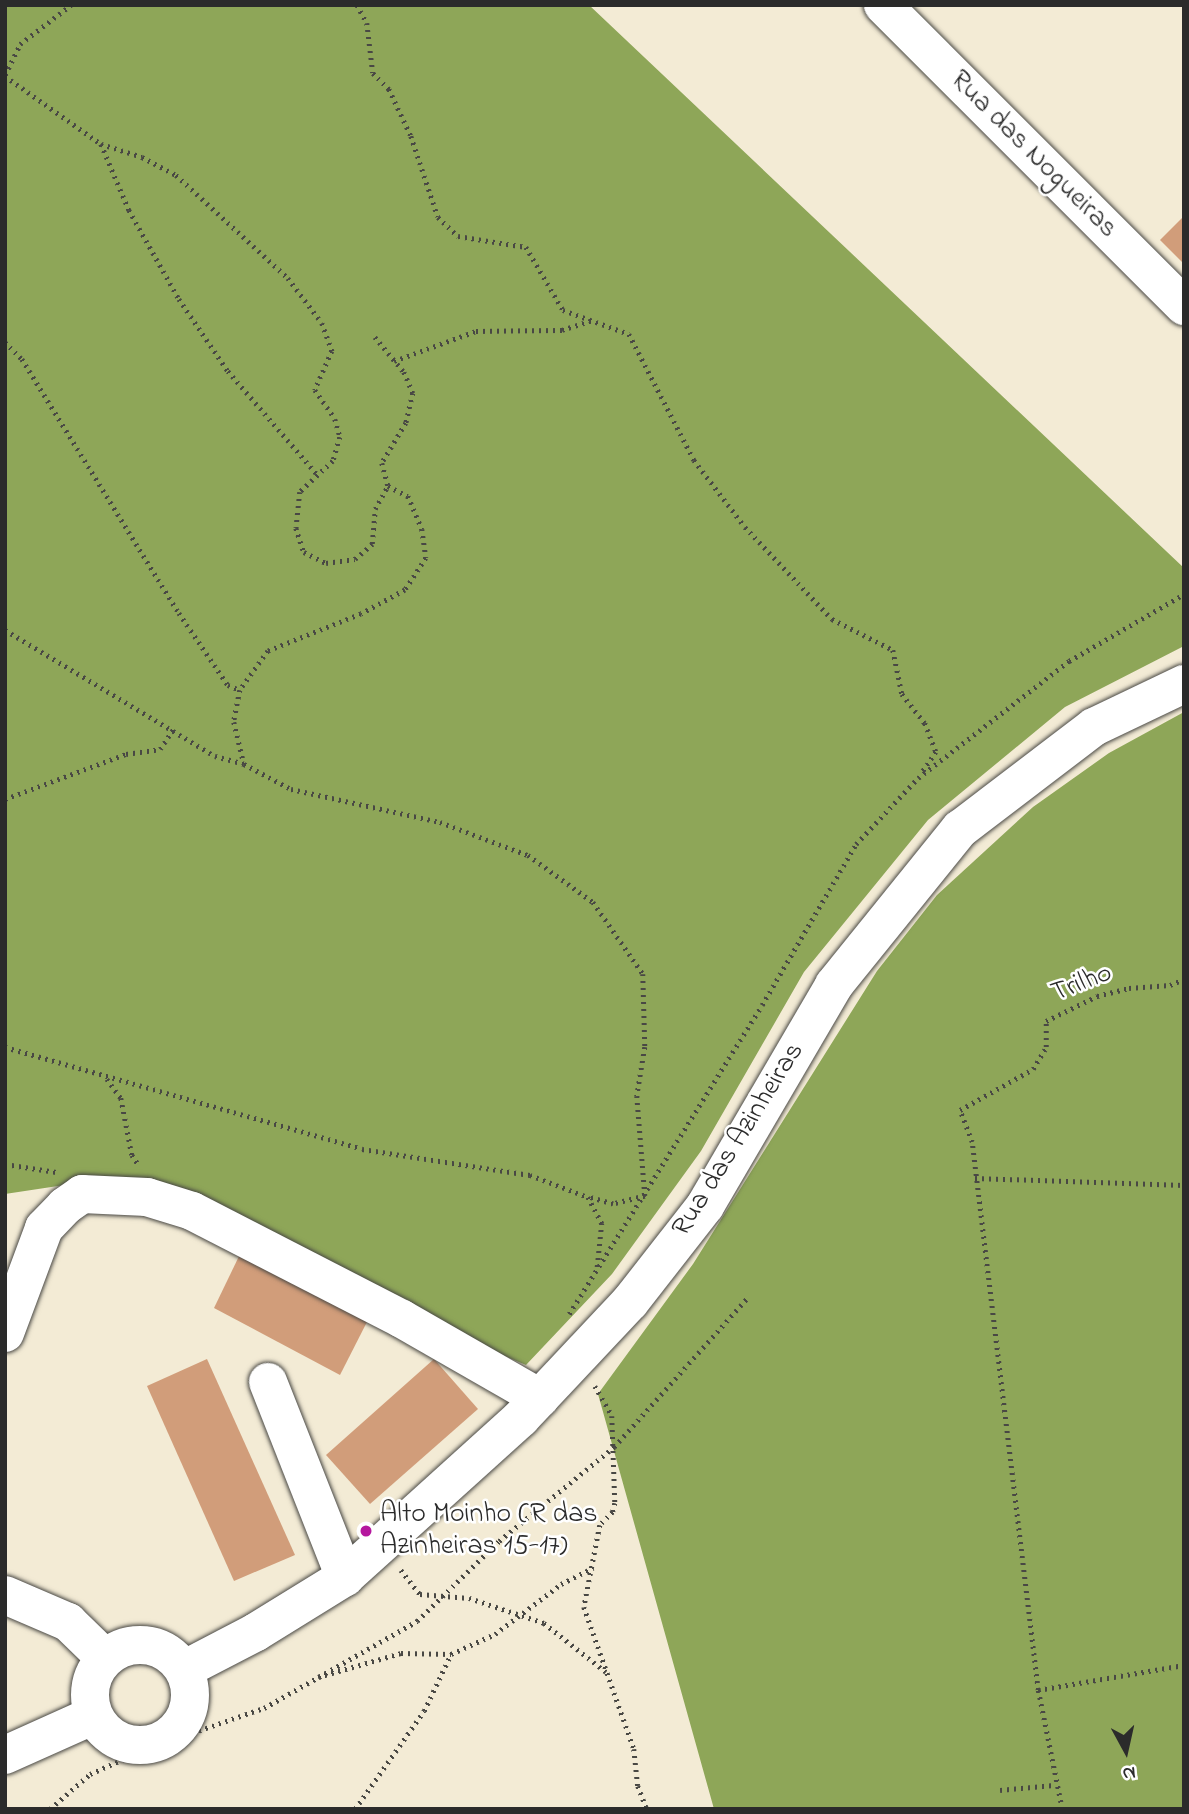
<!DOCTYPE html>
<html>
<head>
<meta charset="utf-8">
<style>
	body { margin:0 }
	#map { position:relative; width:1189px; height:1814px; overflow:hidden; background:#f3ebd5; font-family:"Indie Flower",sans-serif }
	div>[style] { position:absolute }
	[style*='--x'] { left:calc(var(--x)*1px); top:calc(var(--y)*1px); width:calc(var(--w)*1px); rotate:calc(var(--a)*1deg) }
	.forest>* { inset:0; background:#8ea658 }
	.building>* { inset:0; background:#d19d7a }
	.path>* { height:4.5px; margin-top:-2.25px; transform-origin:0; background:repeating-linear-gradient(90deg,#494844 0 2px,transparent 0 7px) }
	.roads { filter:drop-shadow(0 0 2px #494844) drop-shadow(0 0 2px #494844) }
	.minor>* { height:38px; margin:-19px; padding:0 19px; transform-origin:19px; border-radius:19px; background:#fff }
	.minor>.ring { margin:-19px; padding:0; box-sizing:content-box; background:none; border:38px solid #fff; border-radius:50% }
	.dots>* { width:19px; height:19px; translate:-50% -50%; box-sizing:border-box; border:4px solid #fff; border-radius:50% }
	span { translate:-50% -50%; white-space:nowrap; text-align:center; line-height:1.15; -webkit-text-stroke:5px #fff; paint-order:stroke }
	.street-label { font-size:28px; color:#2b2b2b }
	.poi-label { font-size:28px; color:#2b2b2b }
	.left { translate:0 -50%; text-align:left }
	.frame { position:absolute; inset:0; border:7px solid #2b2b2b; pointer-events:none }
	.north { position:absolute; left:1091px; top:1716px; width:70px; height:70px; -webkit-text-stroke:5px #fff; paint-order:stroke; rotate:172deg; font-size:19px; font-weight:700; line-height:28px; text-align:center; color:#2b2b2b }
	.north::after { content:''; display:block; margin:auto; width:24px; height:32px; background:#2b2b2b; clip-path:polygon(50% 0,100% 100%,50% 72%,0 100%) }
</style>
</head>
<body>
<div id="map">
	<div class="forest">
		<i style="clip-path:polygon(5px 5px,589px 5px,1184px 568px,1184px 646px,1065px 707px,928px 820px,804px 972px,701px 1151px,612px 1274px,526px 1365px,91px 1181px,5px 1194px)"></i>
		<i style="clip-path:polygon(1184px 712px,1184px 1809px,714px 1809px,598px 1394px,693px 1264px,877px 971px,937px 895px,1033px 807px,1109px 753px)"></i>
	</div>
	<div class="building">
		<i style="clip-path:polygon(1182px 218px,1184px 219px,1184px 264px,1160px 240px)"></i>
		<i style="clip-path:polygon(242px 1250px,369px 1318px,340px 1375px,214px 1308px)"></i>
		<i style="clip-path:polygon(207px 1359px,295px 1555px,234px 1581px,147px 1386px)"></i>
		<i style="clip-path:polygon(434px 1359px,478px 1409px,370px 1504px,326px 1455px)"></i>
	</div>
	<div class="path">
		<i style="--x:357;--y:5;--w:21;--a:61"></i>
		<i style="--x:367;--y:23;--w:50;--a:83.2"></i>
		<i style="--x:373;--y:73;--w:23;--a:45"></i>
		<i style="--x:389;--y:89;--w:52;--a:64.9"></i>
		<i style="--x:411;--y:136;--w:85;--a:71.6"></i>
		<i style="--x:438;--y:217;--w:28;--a:44"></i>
		<i style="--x:458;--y:236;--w:69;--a:9.2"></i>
		<i style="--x:526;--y:247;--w:73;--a:59.6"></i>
		<i style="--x:563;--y:310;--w:70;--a:20"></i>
		<i style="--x:629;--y:334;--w:142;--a:62.7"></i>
		<i style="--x:694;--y:460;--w:84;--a:52.7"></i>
		<i style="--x:745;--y:527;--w:127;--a:46.6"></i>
		<i style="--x:832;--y:619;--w:68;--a:26.9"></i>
		<i style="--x:893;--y:650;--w:45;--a:78.4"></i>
		<i style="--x:902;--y:694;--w:37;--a:52"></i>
		<i style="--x:925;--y:723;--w:31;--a:69"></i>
		<i style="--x:936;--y:752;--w:27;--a:124"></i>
		<i style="--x:5;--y:75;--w:34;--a:-64"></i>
		<i style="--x:20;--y:44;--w:64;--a:-37.4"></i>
		<i style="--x:5;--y:76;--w:118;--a:35.3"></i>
		<i style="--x:101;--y:144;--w:72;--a:67"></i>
		<i style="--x:129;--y:210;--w:102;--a:60.7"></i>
		<i style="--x:179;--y:299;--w:87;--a:55.8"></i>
		<i style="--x:228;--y:371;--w:135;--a:49.2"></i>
		<i style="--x:101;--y:144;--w:43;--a:17.6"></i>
		<i style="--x:142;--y:157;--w:38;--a:28"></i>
		<i style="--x:176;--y:175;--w:152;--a:42.6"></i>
		<i style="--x:288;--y:278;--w:56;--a:52.9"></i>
		<i style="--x:322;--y:323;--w:30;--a:70"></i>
		<i style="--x:332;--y:351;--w:43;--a:113.6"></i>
		<i style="--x:315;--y:390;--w:35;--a:55"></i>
		<i style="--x:335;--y:419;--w:19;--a:74"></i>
		<i style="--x:340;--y:437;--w:25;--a:106"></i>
		<i style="--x:333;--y:461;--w:45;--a:136.8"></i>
		<i style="--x:300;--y:492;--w:36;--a:96"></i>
		<i style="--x:296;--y:528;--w:25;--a:72"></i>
		<i style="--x:304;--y:552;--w:25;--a:27"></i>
		<i style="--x:326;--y:563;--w:29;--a:-8"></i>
		<i style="--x:355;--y:559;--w:23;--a:-41"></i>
		<i style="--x:372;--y:544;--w:35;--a:-85"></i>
		<i style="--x:375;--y:509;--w:26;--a:-61"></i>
		<i style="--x:388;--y:486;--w:22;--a:27"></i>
		<i style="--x:408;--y:496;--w:36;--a:67"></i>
		<i style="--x:422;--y:529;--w:29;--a:82"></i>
		<i style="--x:426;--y:558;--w:38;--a:123"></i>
		<i style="--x:405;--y:590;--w:50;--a:151.4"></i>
		<i style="--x:361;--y:614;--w:100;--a:158.3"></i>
		<i style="--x:268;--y:651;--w:48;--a:125.7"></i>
		<i style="--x:240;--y:690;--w:33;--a:101"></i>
		<i style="--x:234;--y:722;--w:43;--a:76.6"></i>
		<i style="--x:244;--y:764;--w:53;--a:28"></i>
		<i style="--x:291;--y:789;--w:153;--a:12.5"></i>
		<i style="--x:440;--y:822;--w:94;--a:20.6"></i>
		<i style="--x:528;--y:855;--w:80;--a:35.9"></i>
		<i style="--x:593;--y:902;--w:88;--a:55.2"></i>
		<i style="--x:643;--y:974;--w:73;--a:88.4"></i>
		<i style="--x:645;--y:1047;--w:50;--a:99.3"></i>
		<i style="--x:637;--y:1096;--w:100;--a:85.4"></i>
		<i style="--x:645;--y:1196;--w:33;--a:166"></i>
		<i style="--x:613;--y:1204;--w:26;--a:-164"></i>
		<i style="--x:375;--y:337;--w:45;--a:50.4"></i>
		<i style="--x:404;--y:372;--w:23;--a:67"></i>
		<i style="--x:413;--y:393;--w:31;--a:103"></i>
		<i style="--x:406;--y:423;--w:47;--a:121"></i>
		<i style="--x:382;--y:463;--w:24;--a:75"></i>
		<i style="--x:5;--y:342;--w:24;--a:45"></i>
		<i style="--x:22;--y:359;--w:299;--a:58.3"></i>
		<i style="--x:179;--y:613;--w:87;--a:55.8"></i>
		<i style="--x:228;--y:685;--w:13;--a:23"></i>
		<i style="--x:394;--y:361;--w:87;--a:-20.1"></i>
		<i style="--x:476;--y:331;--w:86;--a:-0.7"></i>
		<i style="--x:562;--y:330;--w:33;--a:-18"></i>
		<i style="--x:5;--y:630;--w:245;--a:31"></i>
		<i style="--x:215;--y:756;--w:30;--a:15"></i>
		<i style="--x:5;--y:799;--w:129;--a:-20.4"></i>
		<i style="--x:126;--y:754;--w:34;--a:-8"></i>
		<i style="--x:160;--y:749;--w:25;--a:-56"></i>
		<i style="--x:5;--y:1047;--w:371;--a:15.9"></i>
		<i style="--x:362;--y:1149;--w:170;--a:8.8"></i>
		<i style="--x:530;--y:1175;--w:62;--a:20.8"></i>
		<i style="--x:588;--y:1197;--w:30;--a:62"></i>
		<i style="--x:602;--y:1223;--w:48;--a:95.9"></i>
		<i style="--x:107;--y:1079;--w:24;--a:54"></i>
		<i style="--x:121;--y:1098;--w:58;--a:79.1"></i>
		<i style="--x:132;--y:1155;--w:11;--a:56"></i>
		<i style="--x:5;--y:1164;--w:52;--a:8.9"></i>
		<i style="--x:975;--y:1178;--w:209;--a:1.9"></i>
		<i style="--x:569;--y:1314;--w:364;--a:-58"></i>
		<i style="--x:762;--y:1005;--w:186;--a:-59.7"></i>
		<i style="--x:856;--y:844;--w:91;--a:-46.8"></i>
		<i style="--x:918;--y:778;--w:191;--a:-37.8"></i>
		<i style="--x:1069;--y:661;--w:133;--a:-30.2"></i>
		<i style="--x:595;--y:1386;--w:34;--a:60"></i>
		<i style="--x:612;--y:1416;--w:87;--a:88"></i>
		<i style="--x:615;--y:1503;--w:9;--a:103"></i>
		<i style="--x:613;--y:1512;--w:18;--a:135"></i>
		<i style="--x:600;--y:1525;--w:84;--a:101"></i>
		<i style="--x:584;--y:1607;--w:151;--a:70.6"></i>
		<i style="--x:634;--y:1749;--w:37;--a:84"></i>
		<i style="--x:638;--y:1786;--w:25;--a:69"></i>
		<i style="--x:401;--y:1570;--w:31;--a:52"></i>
		<i style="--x:420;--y:1594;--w:49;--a:4.7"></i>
		<i style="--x:469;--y:1598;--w:79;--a:18.4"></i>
		<i style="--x:544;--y:1623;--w:79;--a:38.3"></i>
		<i style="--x:318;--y:1677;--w:86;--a:-16.1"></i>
		<i style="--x:401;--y:1653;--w:50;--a:1.1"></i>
		<i style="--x:451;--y:1654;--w:48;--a:-24.4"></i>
		<i style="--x:495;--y:1634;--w:83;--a:-37.1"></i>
		<i style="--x:561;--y:1584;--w:36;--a:-27"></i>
		<i style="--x:1038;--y:1690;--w:148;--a:-9.7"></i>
		<i style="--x:1000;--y:1790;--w:54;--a:-5.3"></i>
		<i style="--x:50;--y:1809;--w:53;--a:-41.2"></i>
		<i style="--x:90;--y:1774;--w:61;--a:-24.1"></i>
		<i style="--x:146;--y:1749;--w:125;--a:-19.2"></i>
		<i style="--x:264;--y:1708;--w:176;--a:-29.6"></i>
		<i style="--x:417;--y:1621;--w:115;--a:-44.3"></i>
		<i style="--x:499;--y:1541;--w:149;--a:-39.3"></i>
		<i style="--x:614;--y:1447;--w:200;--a:-48.2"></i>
		<i style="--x:355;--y:1809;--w:120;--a:-54.9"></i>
		<i style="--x:424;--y:1711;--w:63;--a:-64.7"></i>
		<i style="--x:1062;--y:1809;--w:121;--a:-101.4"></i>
		<i style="--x:1038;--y:1690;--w:552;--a:-96.87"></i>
		<i style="--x:972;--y:1142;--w:34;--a:-111"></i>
		<i style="--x:960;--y:1110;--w:84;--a:-29.3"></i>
		<i style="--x:1033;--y:1069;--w:26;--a:-59"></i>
		<i style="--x:1046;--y:1047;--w:26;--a:-90"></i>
		<i style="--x:1046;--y:1021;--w:57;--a:-26.1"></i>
		<i style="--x:1097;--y:996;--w:33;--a:-14"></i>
		<i style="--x:1129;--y:988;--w:41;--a:-4.2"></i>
		<i style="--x:1170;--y:985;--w:15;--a:-23"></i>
	</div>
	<div class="roads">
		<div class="minor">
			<i style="--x:883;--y:5;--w:426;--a:45"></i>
			<i style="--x:5;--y:1333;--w:112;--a:-69.6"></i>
			<i style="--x:44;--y:1228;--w:30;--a:-46"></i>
			<i style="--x:65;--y:1206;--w:21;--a:-35"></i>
			<i style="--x:82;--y:1194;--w:65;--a:2.6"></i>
			<i style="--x:147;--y:1197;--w:47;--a:17.3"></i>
			<i style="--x:192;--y:1211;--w:236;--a:27.2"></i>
			<i style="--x:402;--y:1319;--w:159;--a:29.8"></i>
			<i style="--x:268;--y:1382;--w:210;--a:68.5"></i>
			<i style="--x:5;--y:1595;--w:69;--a:23.2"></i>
			<i style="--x:68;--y:1622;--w:52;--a:44.2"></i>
			<i class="ring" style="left:90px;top:1645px;width:62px;height:62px"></i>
			<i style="--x:185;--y:1669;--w:80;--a:-27.5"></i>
			<i style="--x:256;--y:1632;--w:105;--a:-31.7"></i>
			<i style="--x:345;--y:1577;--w:237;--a:-42.1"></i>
			<i style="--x:521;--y:1418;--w:159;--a:-46.8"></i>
			<i style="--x:630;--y:1302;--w:122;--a:-52"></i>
			<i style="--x:705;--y:1206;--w:256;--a:-59.7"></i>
			<i style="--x:834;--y:985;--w:201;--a:-51.1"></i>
			<i style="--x:960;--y:829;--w:168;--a:-37.3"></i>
			<i style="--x:1094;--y:727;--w:100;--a:-25.5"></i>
			<i style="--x:5;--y:1755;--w:95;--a:-24.1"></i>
		</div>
	</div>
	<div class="dots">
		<i style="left:366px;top:1531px;background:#b5179e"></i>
	</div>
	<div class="street-label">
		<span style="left:1033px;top:155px;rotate:45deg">Rua das Nogueiras</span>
		<span style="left:1082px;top:984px;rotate:-21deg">Trilho</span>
		<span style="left:739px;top:1140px;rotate:-58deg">Rua das Azinheiras</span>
	</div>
	<div class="poi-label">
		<span class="left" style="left:380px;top:1531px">Alto Moinho (R das<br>Azinheiras 15-17)</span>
	</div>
	<div class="frame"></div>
	<div class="north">N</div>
</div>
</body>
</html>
